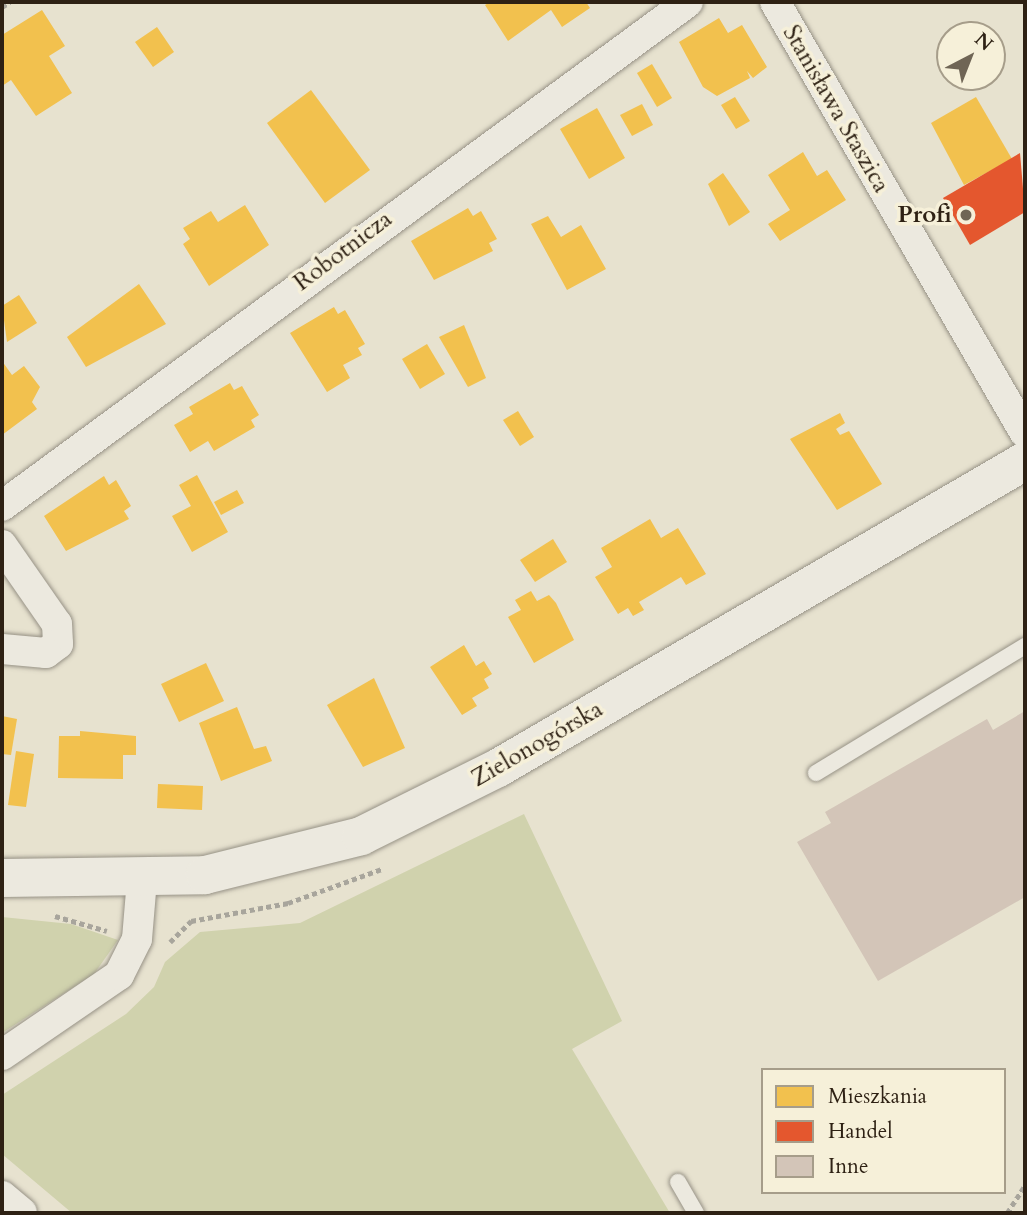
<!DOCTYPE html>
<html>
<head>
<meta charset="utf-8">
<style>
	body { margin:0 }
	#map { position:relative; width:1027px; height:1215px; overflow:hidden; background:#e7e2cf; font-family:Cardo,serif }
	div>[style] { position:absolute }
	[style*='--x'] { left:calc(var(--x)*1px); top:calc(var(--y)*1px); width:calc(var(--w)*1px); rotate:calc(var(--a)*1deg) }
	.green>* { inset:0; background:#d0d2ad }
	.homes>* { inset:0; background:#f2c14e }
	.shops>* { inset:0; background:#e4572e }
	.building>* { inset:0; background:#d3c5b8 }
	.path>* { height:4.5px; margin-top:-2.25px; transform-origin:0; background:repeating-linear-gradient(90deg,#a8a59c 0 5px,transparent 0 8.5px) }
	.roads { filter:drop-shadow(0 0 2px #979286) drop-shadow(0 0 2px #979286) }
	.lane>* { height:16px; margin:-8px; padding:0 8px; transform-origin:8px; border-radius:8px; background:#ece9df }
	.street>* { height:30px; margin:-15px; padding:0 15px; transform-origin:15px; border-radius:15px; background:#ece9df }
	.secondary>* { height:38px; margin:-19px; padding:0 19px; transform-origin:19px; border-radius:19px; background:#ece9df }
	.dots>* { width:19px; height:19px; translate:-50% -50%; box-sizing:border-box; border:4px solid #f6f0d9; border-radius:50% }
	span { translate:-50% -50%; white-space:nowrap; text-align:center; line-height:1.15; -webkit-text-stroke:7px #f6f0d9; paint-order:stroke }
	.street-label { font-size:24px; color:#2e2114 }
	.poi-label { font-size:24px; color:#2e2114; font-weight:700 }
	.right { translate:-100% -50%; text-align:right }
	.frame { position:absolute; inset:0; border:4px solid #2e2114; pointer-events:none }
	.legend { position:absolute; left:761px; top:1068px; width:245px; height:126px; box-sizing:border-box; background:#f6f0d9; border:2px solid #a69d8a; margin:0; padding:9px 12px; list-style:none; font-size:21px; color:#2e2114 }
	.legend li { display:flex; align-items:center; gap:14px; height:35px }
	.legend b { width:35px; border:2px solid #a69d8a }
	.north { position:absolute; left:936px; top:21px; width:70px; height:70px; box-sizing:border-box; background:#f6f0d9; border:2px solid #a69d8a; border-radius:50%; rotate:42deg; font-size:19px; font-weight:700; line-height:28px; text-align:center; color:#2e2114 }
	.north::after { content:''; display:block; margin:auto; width:24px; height:32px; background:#6f6555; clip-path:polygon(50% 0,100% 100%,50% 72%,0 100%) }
</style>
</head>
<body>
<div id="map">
	<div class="green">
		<i style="clip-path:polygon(524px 814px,622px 1021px,572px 1049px,670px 1213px,72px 1213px,2px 1154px,2px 1095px,126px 1014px,154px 987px,165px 962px,200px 932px,300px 923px)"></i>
		<i style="clip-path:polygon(2px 917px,71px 924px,118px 940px,94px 974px,2px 1033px)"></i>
	</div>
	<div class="homes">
		<i style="clip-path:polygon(490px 2px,586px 2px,590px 8px,562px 27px,551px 10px,508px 41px,485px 5px)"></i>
		<i style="clip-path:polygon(42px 10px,65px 46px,49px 56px,72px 93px,36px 116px,11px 80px,2px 86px,2px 35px)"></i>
		<i style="clip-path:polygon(719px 18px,728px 33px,742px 25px,767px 67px,753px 78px,747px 71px,750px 78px,717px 96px,703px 87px,679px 42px)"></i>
		<i style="clip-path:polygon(157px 27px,174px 52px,153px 67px,135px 42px)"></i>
		<i style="clip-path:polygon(652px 64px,672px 98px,657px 107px,637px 73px)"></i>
		<i style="clip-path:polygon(311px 90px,370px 170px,325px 203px,267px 123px)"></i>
		<i style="clip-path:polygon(735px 97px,750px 121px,736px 129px,721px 105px)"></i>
		<i style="clip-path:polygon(976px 97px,1012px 159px,964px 185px,931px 123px)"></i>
		<i style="clip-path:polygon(642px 104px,653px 125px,632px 136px,620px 115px)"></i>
		<i style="clip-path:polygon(597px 108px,625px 158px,589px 179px,560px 129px)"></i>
		<i style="clip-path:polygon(803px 152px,817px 176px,827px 170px,846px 200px,780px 241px,768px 224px,790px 210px,768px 175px)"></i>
		<i style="clip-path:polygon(723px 173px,750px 212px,729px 226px,708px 184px)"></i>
		<i style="clip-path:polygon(245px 205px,269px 245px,209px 286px,183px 244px,190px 239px,183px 228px,211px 211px,218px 222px)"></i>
		<i style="clip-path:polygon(468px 208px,473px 216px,481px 211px,497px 239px,489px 243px,493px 251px,434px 280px,411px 241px)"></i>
		<i style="clip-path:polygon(548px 216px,561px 237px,581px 225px,606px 269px,567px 290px,531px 224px)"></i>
		<i style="clip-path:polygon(139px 284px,166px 324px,86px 367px,67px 337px)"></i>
		<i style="clip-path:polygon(19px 295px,37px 323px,7px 342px,2px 306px)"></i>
		<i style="clip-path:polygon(334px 307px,338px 314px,345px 310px,365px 344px,358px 348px,362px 355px,343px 365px,350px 378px,327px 392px,290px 333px)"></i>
		<i style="clip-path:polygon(464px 325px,486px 378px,468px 387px,439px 337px)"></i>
		<i style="clip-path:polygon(427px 344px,445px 374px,420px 389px,402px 359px)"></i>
		<i style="clip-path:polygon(2px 361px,12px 375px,24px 366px,40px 387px,32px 402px,37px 409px,2px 435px)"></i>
		<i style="clip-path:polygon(230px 383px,234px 390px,242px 386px,259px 415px,251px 420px,255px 427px,214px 451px,208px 441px,190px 452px,174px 425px,193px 414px,189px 407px)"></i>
		<i style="clip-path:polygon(518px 411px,534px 437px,520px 446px,503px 420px)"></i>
		<i style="clip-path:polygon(840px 413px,845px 423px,836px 429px,840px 435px,849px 431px,882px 484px,837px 510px,790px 439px)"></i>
		<i style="clip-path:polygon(197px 475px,228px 532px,192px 552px,172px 516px,191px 506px,179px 485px)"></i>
		<i style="clip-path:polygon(104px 476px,109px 485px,116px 480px,131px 506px,124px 511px,129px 519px,66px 551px,44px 516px)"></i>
		<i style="clip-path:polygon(237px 490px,244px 503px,221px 515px,214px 502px)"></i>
		<i style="clip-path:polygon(650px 519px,661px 538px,678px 528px,706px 574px,686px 585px,681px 577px,639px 602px,644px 610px,633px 616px,628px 608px,618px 614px,595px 577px,612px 567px,601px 548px)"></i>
		<i style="clip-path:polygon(553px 539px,567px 562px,535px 582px,520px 560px)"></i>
		<i style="clip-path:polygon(531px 591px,537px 601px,549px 595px,556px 603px,574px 640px,534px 663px,508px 617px,521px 610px,515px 600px)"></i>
		<i style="clip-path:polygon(464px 645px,476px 666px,484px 661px,492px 674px,484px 679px,489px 688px,472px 698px,477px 706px,462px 715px,430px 667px)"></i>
		<i style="clip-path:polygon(206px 663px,224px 701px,179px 722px,161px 684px)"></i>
		<i style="clip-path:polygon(374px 678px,405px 748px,363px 767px,327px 705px)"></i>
		<i style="clip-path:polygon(237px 707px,254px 749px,266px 746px,272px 761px,221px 781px,199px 723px)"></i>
		<i style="clip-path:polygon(2px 716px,17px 719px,11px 755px,2px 754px)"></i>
		<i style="clip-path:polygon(80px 731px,136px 736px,136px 755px,123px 755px,123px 779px,58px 778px,59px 736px,80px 736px)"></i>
		<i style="clip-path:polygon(16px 751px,34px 754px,26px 807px,8px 805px)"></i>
		<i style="clip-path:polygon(158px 784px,203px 786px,202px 810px,157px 808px)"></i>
	</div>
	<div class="shops">
		<i style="clip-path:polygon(1020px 153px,1025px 212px,970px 245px,943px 198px)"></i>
	</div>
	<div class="building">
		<i style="clip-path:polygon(1025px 711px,1025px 897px,878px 981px,797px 842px,831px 823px,825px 812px,987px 719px,993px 730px)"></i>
	</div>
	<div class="path">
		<i style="--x:2;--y:7;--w:9;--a:-32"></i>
		<i style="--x:55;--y:916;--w:54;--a:16.1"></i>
		<i style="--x:170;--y:942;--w:30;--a:-45"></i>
		<i style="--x:191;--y:921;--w:99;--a:-10.5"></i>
		<i style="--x:288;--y:903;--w:100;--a:-19.9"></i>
		<i style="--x:1007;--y:1213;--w:33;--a:-57"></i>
	</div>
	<div class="roads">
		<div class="lane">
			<i style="--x:816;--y:773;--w:245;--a:-31.3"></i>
			<i style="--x:678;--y:1182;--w:36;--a:60"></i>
		</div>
		<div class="street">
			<i style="--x:775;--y:2;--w:498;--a:59.9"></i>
			<i style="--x:2;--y:506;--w:851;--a:-36.3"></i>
			<i style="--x:2;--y:545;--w:96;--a:55.2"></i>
			<i style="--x:57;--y:624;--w:20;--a:87"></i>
			<i style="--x:58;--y:644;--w:15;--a:143"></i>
			<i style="--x:46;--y:653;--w:44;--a:-174.8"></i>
			<i style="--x:2;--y:1055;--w:142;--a:-34.4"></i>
			<i style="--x:119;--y:975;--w:40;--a:-63.4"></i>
			<i style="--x:137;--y:939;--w:60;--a:-85.2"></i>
			<i style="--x:2;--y:1196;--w:26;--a:40"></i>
		</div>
		<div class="secondary">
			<i style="--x:2;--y:878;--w:203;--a:-0.8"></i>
			<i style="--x:205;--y:875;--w:161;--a:-14"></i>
			<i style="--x:361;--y:836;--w:153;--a:-26.4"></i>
			<i style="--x:498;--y:768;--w:610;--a:-30.22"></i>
		</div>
	</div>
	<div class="dots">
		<i style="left:966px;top:215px;background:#6f6555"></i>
	</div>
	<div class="street-label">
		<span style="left:836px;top:109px;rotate:60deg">Stanisława Staszica</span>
		<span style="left:343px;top:251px;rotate:-37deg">Robotnicza</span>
		<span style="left:537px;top:744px;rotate:-30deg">Zielonogórska</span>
	</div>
	<div class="poi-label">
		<span class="right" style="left:952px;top:215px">Profi</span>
	</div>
	<div class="frame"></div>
	<ul class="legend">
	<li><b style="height:19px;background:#f2c14e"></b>Mieszkania</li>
	<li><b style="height:19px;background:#e4572e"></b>Handel</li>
	<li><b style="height:19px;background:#d3c5b8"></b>Inne</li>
	</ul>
	<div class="north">N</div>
</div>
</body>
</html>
